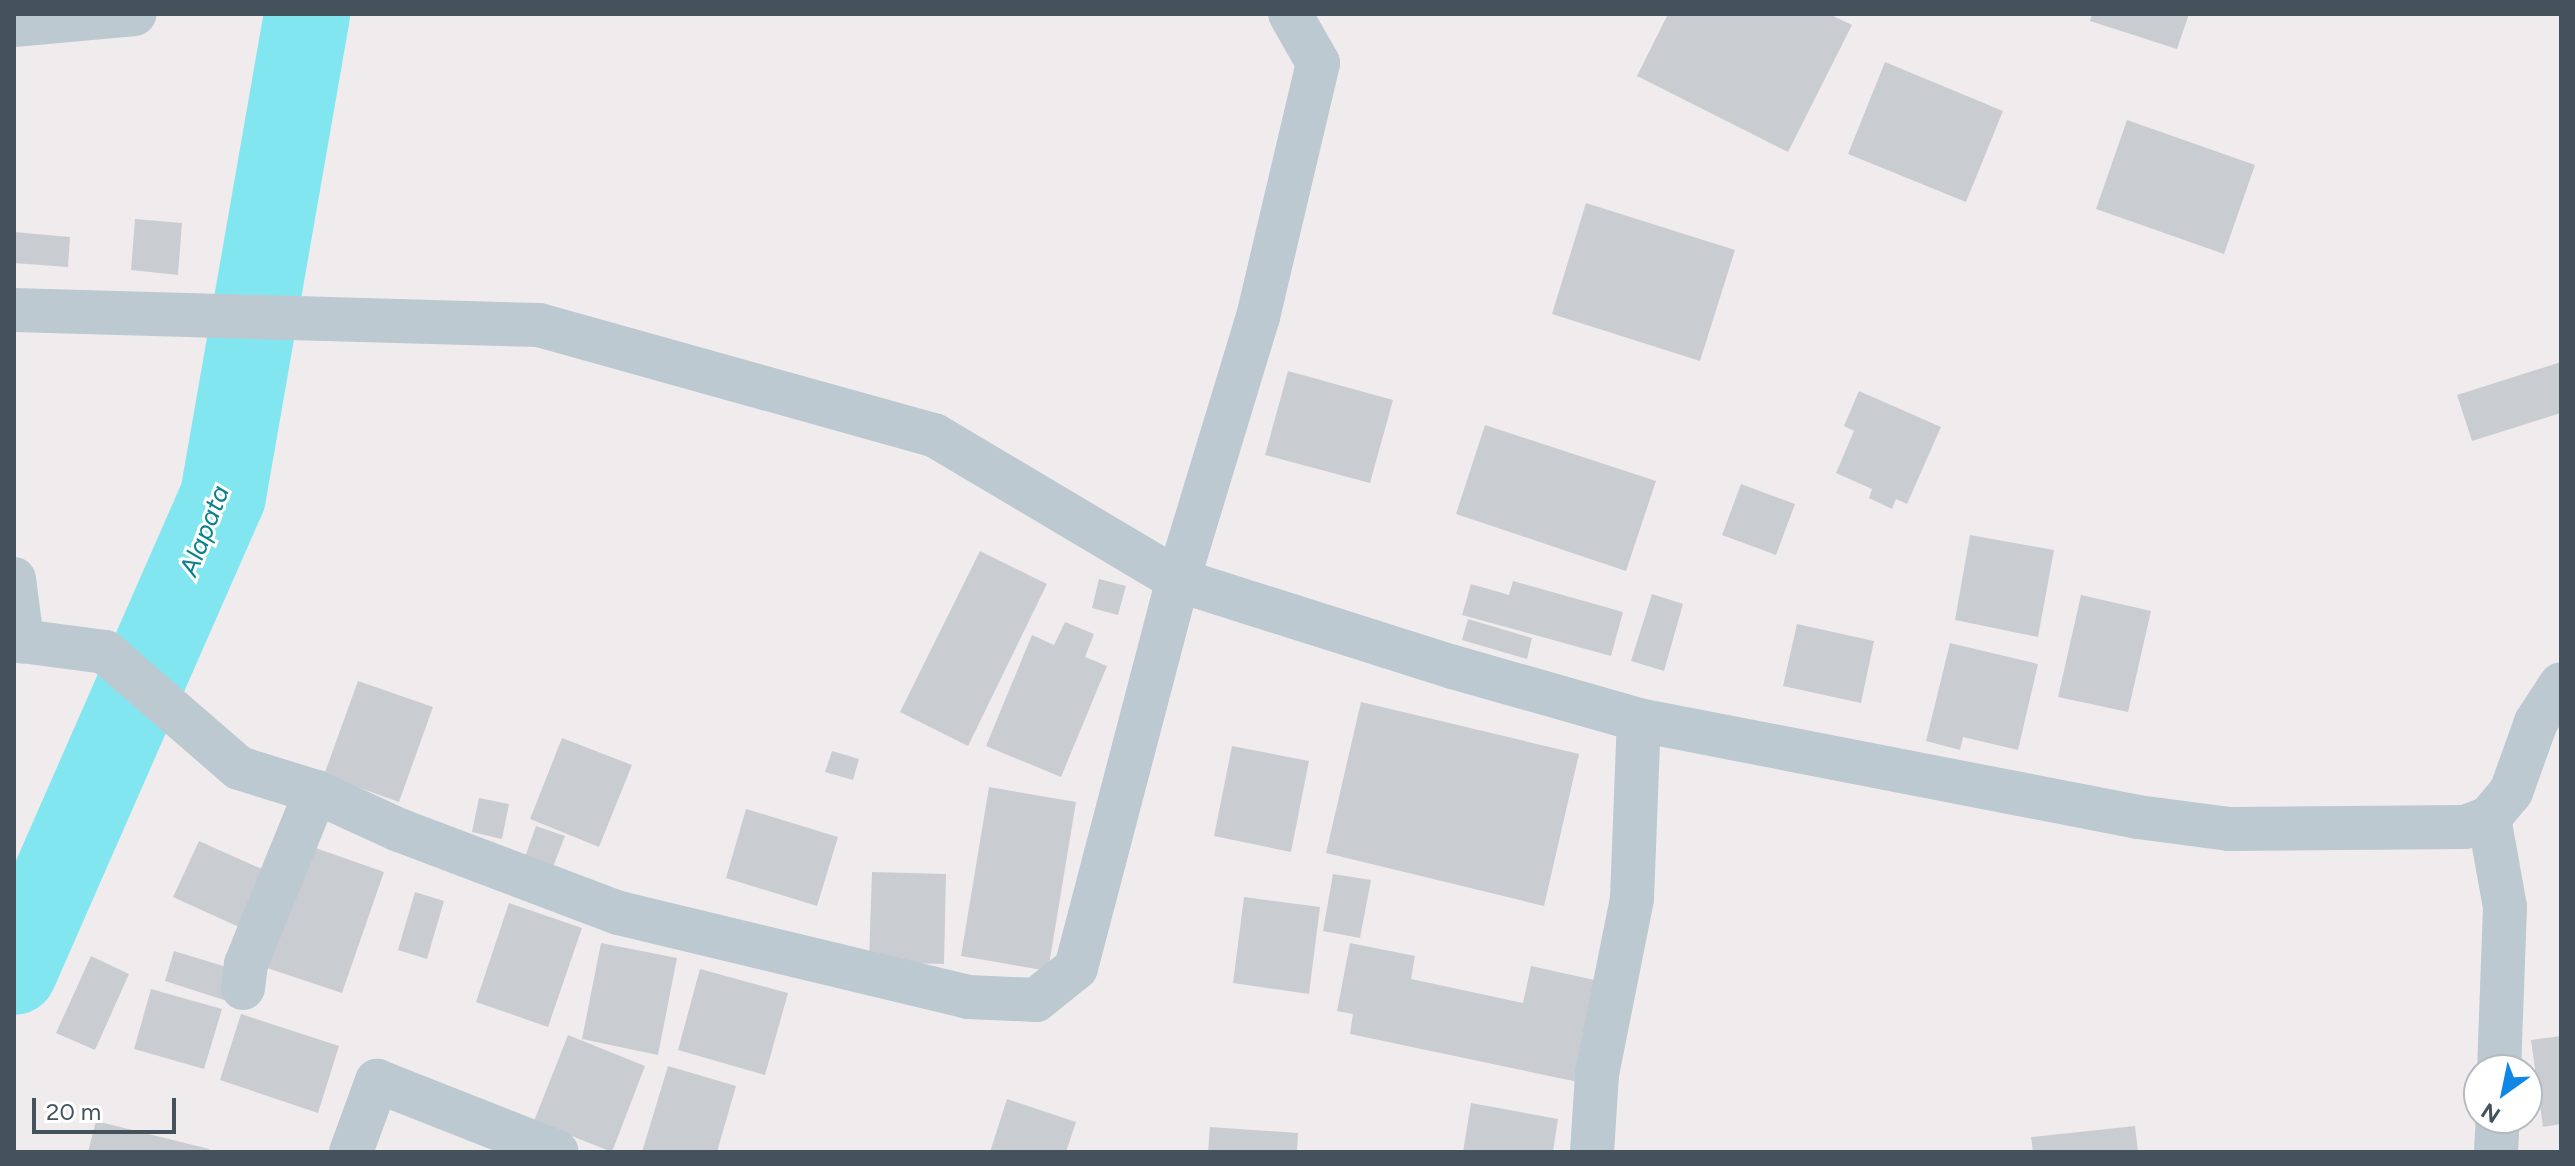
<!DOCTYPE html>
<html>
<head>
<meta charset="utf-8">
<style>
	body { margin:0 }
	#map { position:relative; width:2575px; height:1166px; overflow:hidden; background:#f0eced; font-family:Figtree,sans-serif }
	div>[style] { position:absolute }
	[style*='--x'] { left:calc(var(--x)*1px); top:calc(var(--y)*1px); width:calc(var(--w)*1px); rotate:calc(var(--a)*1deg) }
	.river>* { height:86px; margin:-43px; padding:0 43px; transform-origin:43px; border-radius:43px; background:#82e6f0 }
	.building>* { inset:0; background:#c9cdd2 }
	.minor>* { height:44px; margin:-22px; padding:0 22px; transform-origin:22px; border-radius:22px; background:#bcc9d0 }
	span { translate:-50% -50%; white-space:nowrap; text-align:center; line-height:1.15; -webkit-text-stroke:6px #fff; paint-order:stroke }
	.water-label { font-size:26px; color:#07828e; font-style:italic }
	.frame { position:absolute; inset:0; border:16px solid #44535b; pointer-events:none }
	.north { position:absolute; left:2463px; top:1054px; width:80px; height:80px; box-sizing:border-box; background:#fff; border:2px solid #b4babd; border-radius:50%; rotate:213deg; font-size:22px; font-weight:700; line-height:32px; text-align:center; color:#44535b }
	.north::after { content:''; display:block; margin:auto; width:28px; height:36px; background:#0f87e6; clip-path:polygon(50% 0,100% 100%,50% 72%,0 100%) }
	.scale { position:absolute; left:32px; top:1098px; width:144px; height:36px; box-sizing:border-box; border:4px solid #44535b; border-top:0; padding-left:10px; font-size:24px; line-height:28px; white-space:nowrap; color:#44535b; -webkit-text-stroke:6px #fff; paint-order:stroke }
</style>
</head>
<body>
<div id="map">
	<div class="river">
		<i style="--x:14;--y:972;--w:520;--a:-66.29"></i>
		<i style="--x:223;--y:496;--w:489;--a:-80.1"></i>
	</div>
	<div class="building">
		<i style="clip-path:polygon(1668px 14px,1829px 14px,1852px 25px,1788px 152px,1637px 76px)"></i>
		<i style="clip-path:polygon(2092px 14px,2189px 14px,2177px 49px,2090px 21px)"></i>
		<i style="clip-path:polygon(1885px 62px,2003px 111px,1966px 202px,1848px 154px)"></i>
		<i style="clip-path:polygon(2127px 120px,2255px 165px,2224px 254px,2096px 209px)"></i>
		<i style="clip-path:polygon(1586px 203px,1735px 250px,1700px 361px,1552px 314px)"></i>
		<i style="clip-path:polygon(135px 219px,182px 223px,178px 275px,131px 270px)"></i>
		<i style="clip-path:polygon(14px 232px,70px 237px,68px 267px,14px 263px)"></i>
		<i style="clip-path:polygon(2561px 362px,2561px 413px,2472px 441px,2457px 395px)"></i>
		<i style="clip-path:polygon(1288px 371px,1393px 400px,1370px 483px,1265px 455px)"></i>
		<i style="clip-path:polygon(1859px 391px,1941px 427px,1907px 504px,1896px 499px,1892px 509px,1869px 498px,1872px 489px,1836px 473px,1854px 431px,1844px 426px)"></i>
		<i style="clip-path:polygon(1485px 425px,1656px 481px,1626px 571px,1456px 514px)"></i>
		<i style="clip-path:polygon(1741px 484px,1795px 504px,1776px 555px,1722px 535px)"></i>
		<i style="clip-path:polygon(1970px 535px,2054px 550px,2038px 637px,1955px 620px)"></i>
		<i style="clip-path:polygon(980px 551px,1047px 584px,968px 746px,900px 712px)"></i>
		<i style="clip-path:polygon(1099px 579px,1126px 586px,1118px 615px,1092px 608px)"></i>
		<i style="clip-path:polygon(1513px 581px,1623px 612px,1611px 656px,1462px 615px,1471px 584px,1509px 595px)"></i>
		<i style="clip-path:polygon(1652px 594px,1683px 604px,1664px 671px,1631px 661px)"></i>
		<i style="clip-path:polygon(2081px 595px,2151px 611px,2128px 712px,2058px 697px)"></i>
		<i style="clip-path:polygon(1468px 619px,1532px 638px,1527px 659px,1462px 640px)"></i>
		<i style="clip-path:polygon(1065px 622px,1094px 634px,1085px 657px,1107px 666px,1061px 777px,986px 746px,1032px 635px,1054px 645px)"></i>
		<i style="clip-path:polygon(1797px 624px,1874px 641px,1861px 703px,1783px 686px)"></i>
		<i style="clip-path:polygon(1950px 643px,2038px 664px,2018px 750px,1963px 737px,1960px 750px,1926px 741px)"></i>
		<i style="clip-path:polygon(358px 681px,433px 707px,399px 802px,324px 775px)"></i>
		<i style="clip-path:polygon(1361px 702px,1579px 754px,1544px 906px,1326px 853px)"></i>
		<i style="clip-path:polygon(562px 738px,632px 765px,599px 847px,530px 819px)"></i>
		<i style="clip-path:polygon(1232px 746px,1309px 761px,1291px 852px,1214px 836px)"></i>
		<i style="clip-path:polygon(832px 751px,859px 759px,853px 780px,825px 772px)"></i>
		<i style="clip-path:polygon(989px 787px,1076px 802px,1048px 971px,961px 956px)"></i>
		<i style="clip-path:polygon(479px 798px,509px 804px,502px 839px,472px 832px)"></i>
		<i style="clip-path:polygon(746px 809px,838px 837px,817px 906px,726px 878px)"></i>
		<i style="clip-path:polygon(536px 826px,565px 836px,553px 867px,525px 857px)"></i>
		<i style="clip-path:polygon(199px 841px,264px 870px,239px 927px,173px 897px)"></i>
		<i style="clip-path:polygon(310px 846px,384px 872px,342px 993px,267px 968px)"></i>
		<i style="clip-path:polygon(872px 872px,946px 874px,944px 964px,869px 962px)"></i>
		<i style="clip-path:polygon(1333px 874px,1371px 880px,1360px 938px,1323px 931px)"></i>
		<i style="clip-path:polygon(415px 892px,444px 901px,427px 959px,398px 950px)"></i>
		<i style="clip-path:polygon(1244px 897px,1320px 907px,1309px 994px,1233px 983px)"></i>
		<i style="clip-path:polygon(509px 903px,582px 928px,548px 1027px,476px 1002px)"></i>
		<i style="clip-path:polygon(601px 943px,677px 958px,658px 1055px,582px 1039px)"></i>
		<i style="clip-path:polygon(1350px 943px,1415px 956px,1411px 979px,1523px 1003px,1531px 966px,1599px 981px,1578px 1082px,1350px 1034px,1353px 1014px,1337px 1011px)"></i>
		<i style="clip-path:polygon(174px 951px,233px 969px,224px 1000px,165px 981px)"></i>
		<i style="clip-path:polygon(91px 956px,129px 974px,95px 1050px,56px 1033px)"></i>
		<i style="clip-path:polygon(700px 969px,788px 993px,765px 1075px,678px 1050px)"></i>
		<i style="clip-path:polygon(151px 989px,222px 1009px,204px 1069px,134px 1049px)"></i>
		<i style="clip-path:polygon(241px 1014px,339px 1046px,318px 1113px,220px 1080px)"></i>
		<i style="clip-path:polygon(568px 1035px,645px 1066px,612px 1152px,534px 1121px)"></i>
		<i style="clip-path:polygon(2561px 1036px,2561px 1124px,2543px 1127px,2531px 1040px)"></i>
		<i style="clip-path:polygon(668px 1066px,736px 1086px,717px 1152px,642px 1152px)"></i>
		<i style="clip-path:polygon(1007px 1099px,1076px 1122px,1066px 1152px,990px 1152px)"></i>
		<i style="clip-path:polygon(1471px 1103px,1558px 1119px,1553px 1152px,1463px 1152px)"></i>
		<i style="clip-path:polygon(96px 1121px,209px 1149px,208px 1152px,88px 1152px)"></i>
		<i style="clip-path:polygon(2135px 1126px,2138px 1152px,2033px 1152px,2031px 1137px)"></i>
		<i style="clip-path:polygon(1210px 1127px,1298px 1133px,1297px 1152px,1208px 1152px)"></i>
	</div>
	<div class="minor">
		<i style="--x:14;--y:25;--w:121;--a:-5.2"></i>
		<i style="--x:14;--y:310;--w:525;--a:1.64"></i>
		<i style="--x:539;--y:325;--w:410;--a:15.6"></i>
		<i style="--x:934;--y:435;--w:284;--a:30.7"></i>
		<i style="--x:1178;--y:580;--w:288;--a:17.6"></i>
		<i style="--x:1453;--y:667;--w:193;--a:15.9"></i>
		<i style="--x:1639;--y:720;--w:508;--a:11"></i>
		<i style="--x:2138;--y:817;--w:92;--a:7.5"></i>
		<i style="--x:2229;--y:829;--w:236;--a:-0.5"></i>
		<i style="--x:2465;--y:827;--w:26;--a:-21"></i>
		<i style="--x:2489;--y:818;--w:34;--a:-50"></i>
		<i style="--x:2511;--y:792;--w:74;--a:-70.3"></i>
		<i style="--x:2536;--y:722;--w:45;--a:-56.7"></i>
		<i style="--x:14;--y:579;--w:63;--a:82.6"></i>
		<i style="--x:14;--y:640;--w:92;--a:7.5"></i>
		<i style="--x:105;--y:652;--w:177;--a:40.9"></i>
		<i style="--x:239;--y:768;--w:81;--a:17.3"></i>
		<i style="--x:316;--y:792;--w:91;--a:24.6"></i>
		<i style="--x:399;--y:830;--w:235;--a:20.7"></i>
		<i style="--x:619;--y:913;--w:359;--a:13.5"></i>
		<i style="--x:968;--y:997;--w:68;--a:2.5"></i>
		<i style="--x:1036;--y:1000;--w:51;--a:-38.7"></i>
		<i style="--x:1076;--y:968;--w:401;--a:-75.3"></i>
		<i style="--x:1178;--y:580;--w:275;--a:-73.1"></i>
		<i style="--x:1258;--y:317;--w:261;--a:-76.7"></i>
		<i style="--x:1318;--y:63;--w:56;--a:-119.7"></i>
		<i style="--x:2489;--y:818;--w:90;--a:79.8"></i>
		<i style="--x:2505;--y:907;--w:163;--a:92.1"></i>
		<i style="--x:243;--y:988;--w:24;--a:-83"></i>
		<i style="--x:246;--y:964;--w:186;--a:-67.9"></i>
		<i style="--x:351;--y:1152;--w:76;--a:-69.9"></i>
		<i style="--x:377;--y:1081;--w:193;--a:21.5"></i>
		<i style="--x:1592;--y:1152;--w:78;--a:-86.3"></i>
		<i style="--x:1597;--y:1074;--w:178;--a:-78.7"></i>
		<i style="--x:1632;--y:899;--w:179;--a:-87.8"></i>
		<i style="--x:2496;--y:1152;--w:34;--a:-87"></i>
	</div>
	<div class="water-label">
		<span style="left:205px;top:531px;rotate:-69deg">Alapata</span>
	</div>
	<div class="frame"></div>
	<div class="north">N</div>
	<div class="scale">20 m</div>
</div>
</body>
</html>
